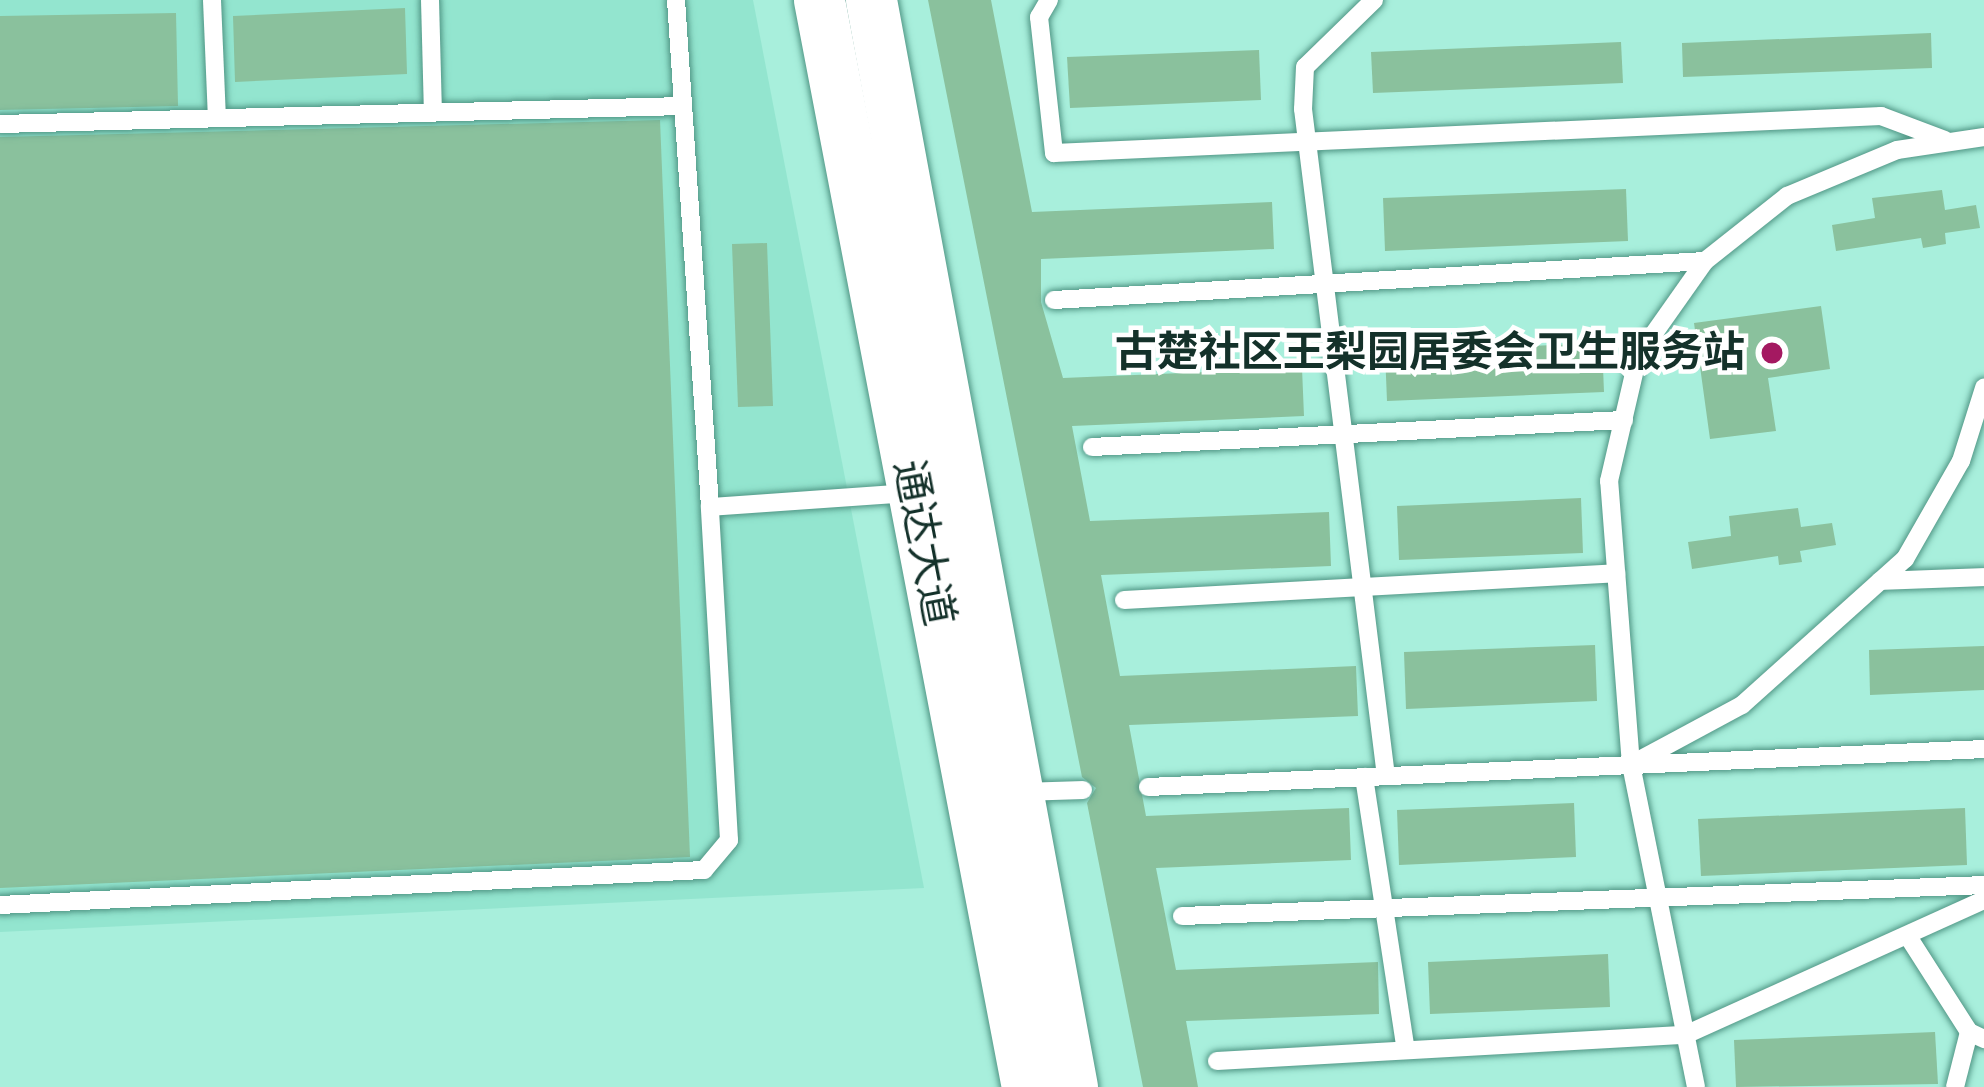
<!DOCTYPE html>
<html>
<head>
<meta charset="utf-8">
<style>
	body { margin:0 }
	#map { position:relative; width:1984px; height:1087px; overflow:hidden; background:#a8efdc; font-family:"Alegreya Sans","Noto Sans SC",sans-serif }
	div>[style] { position:absolute }
	[style*='--x'] { left:calc(var(--x)*1px); top:calc(var(--y)*1px); width:calc(var(--w)*1px); rotate:calc(var(--a)*1deg) }
	.built>* { inset:0; background:#93e5cf }
	.building>* { inset:0; background:#8ac19d }
	.roads { filter:drop-shadow(0 0 3px #509685) drop-shadow(0 0 3px #509685) }
	.service>* { height:18px; margin:-9px; padding:0 9px; transform-origin:9px; border-radius:9px; background:#fff }
	.secondary>* { height:51px; margin:-25.5px; padding:0 25.5px; transform-origin:25.5px; border-radius:25.5px; background:#fff }
	.dots>* { width:33px; height:33px; translate:-50% -50%; box-sizing:border-box; border:6px solid #fff; border-radius:50% }
	span { translate:-50% -50%; white-space:nowrap; text-align:center; line-height:1.15; -webkit-text-stroke:9px #fff; paint-order:stroke }
	.poi-label { font-size:42px; color:#14312a; font-weight:700 }
	.right { translate:-100% -50%; text-align:right }
	.street-label { font-size:42px; color:#14312a }
</style>
</head>
<body>
<div id="map">
	<div class="built">
		<i style="clip-path:polygon(0 0,753px 0,924px 888px,0 932px)"></i>
	</div>
	<div class="building">
		<i style="clip-path:polygon(928px 0,991px 0,1032px 212px,1272px 202px,1274px 249px,1041px 259px,1041px 302px,1063px 378px,1302px 368px,1304px 416px,1072px 426px,1090px 521px,1329px 512px,1331px 566px,1101px 575px,1120px 676px,1356px 666px,1358px 716px,1129px 725px,1146px 816px,1349px 808px,1351px 860px,1156px 868px,1176px 970px,1378px 962px,1379px 1014px,1186px 1021px,1198px 1087px,1143px 1087px,1087px 803px,1096px 788px,1082px 777px)"></i>
		<i style="clip-path:polygon(405px 8px,407px 74px,235px 82px,233px 16px)"></i>
		<i style="clip-path:polygon(176px 13px,178px 106px,0 110px,0 16px)"></i>
		<i style="clip-path:polygon(1931px 33px,1932px 68px,1683px 77px,1682px 43px)"></i>
		<i style="clip-path:polygon(1621px 42px,1623px 83px,1373px 93px,1371px 52px)"></i>
		<i style="clip-path:polygon(1259px 50px,1261px 100px,1070px 108px,1067px 57px)"></i>
		<i style="clip-path:polygon(660px 120px,690px 857px,0 888px,0 137px)"></i>
		<i style="clip-path:polygon(1626px 189px,1628px 241px,1385px 251px,1383px 198px)"></i>
		<i style="clip-path:polygon(1942px 190px,1945px 210px,1976px 205px,1980px 228px,1945px 233px,1946px 244px,1923px 248px,1921px 238px,1836px 251px,1832px 225px,1875px 218px,1872px 198px)"></i>
		<i style="clip-path:polygon(767px 243px,773px 406px,738px 407px,732px 244px)"></i>
		<i style="clip-path:polygon(1821px 306px,1830px 369px,1768px 378px,1776px 431px,1710px 439px,1694px 323px)"></i>
		<i style="clip-path:polygon(1602px 343px,1604px 392px,1387px 401px,1385px 352px)"></i>
		<i style="clip-path:polygon(1581px 498px,1583px 553px,1399px 560px,1397px 506px)"></i>
		<i style="clip-path:polygon(1798px 508px,1801px 527px,1832px 523px,1836px 545px,1800px 551px,1802px 562px,1779px 565px,1778px 556px,1692px 569px,1688px 542px,1731px 536px,1729px 516px)"></i>
		<i style="clip-path:polygon(1595px 645px,1597px 701px,1406px 709px,1404px 652px)"></i>
		<i style="clip-path:polygon(1984px 646px,1984px 690px,1870px 695px,1869px 650px)"></i>
		<i style="clip-path:polygon(1574px 803px,1576px 857px,1399px 865px,1397px 810px)"></i>
		<i style="clip-path:polygon(1965px 808px,1967px 865px,1701px 876px,1698px 819px)"></i>
		<i style="clip-path:polygon(1608px 954px,1610px 1007px,1430px 1014px,1428px 962px)"></i>
		<i style="clip-path:polygon(1935px 1032px,1938px 1084px,1736px 1087px,1734px 1040px)"></i>
	</div>
	<div class="roads">
		<div class="service">
			<i style="--x:212;--y:0;--w:118;--a:87.6"></i>
			<i style="--x:430;--y:0;--w:112;--a:88.5"></i>
			<i style="--x:676;--y:0;--w:508;--a:86.16"></i>
			<i style="--x:710;--y:507;--w:198;--a:-4"></i>
			<i style="--x:1049;--y:0;--w:20;--a:120"></i>
			<i style="--x:1039;--y:17;--w:137;--a:83.7"></i>
			<i style="--x:1054;--y:153;--w:828;--a:-2.56"></i>
			<i style="--x:1881;--y:116;--w:68;--a:20.6"></i>
			<i style="--x:1374;--y:0;--w:96;--a:135.8"></i>
			<i style="--x:1305;--y:67;--w:42;--a:92.7"></i>
			<i style="--x:1303;--y:109;--w:672;--a:82.91"></i>
			<i style="--x:0;--y:124;--w:683;--a:-1.51"></i>
			<i style="--x:1054;--y:300;--w:652;--a:-3.43"></i>
			<i style="--x:1092;--y:447;--w:533;--a:-2.91"></i>
			<i style="--x:1880;--y:581;--w:104;--a:-2.2"></i>
			<i style="--x:1124;--y:600;--w:493;--a:-3.1"></i>
			<i style="--x:1636;--y:762;--w:120;--a:-28.3"></i>
			<i style="--x:1742;--y:705;--w:219;--a:-41.9"></i>
			<i style="--x:1905;--y:559;--w:113;--a:-60.3"></i>
			<i style="--x:1961;--y:461;--w:77;--a:-72.5"></i>
			<i style="--x:1364;--y:777;--w:276;--a:81.3"></i>
			<i style="--x:1148;--y:787;--w:837;--a:-2.6"></i>
			<i style="--x:1022;--y:792;--w:61;--a:-1.9"></i>
			<i style="--x:0;--y:905;--w:705;--a:-2.85"></i>
			<i style="--x:704;--y:870;--w:39;--a:-50"></i>
			<i style="--x:729;--y:840;--w:334;--a:-93.3"></i>
			<i style="--x:1182;--y:916;--w:803;--a:-2.21"></i>
			<i style="--x:1909;--y:938;--w:112;--a:57.4"></i>
			<i style="--x:1969;--y:1032;--w:17;--a:25"></i>
			<i style="--x:1217;--y:1061;--w:469;--a:-3.2"></i>
			<i style="--x:1685;--y:1035;--w:328;--a:-24.3"></i>
			<i style="--x:1696;--y:1087;--w:328;--a:-101.4"></i>
			<i style="--x:1631;--y:765;--w:285;--a:-94.4"></i>
			<i style="--x:1609;--y:481;--w:128;--a:-76.9"></i>
			<i style="--x:1638;--y:356;--w:116;--a:-54.8"></i>
			<i style="--x:1705;--y:261;--w:105;--a:-38.4"></i>
			<i style="--x:1787;--y:196;--w:119;--a:-22.7"></i>
			<i style="--x:1897;--y:150;--w:88;--a:-8.5"></i>
			<i style="--x:1955;--y:1087;--w:57;--a:-75.7"></i>
		</div>
		<div class="secondary">
			<i style="--x:819;--y:0;--w:1107;--a:79.17"></i>
			<i style="--x:871;--y:0;--w:1105;--a:79.52"></i>
		</div>
	</div>
	<div class="dots">
		<i style="left:1772px;top:353px;background:#a41961"></i>
	</div>
	<div class="poi-label">
		<span class="right" style="left:1745px;top:353px">古楚社区王梨园居委会卫生服务站</span>
	</div>
	<div class="street-label">
		<span style="left:923px;top:543px;rotate:79deg">通达大道</span>
	</div>
</div>
</body>
</html>
